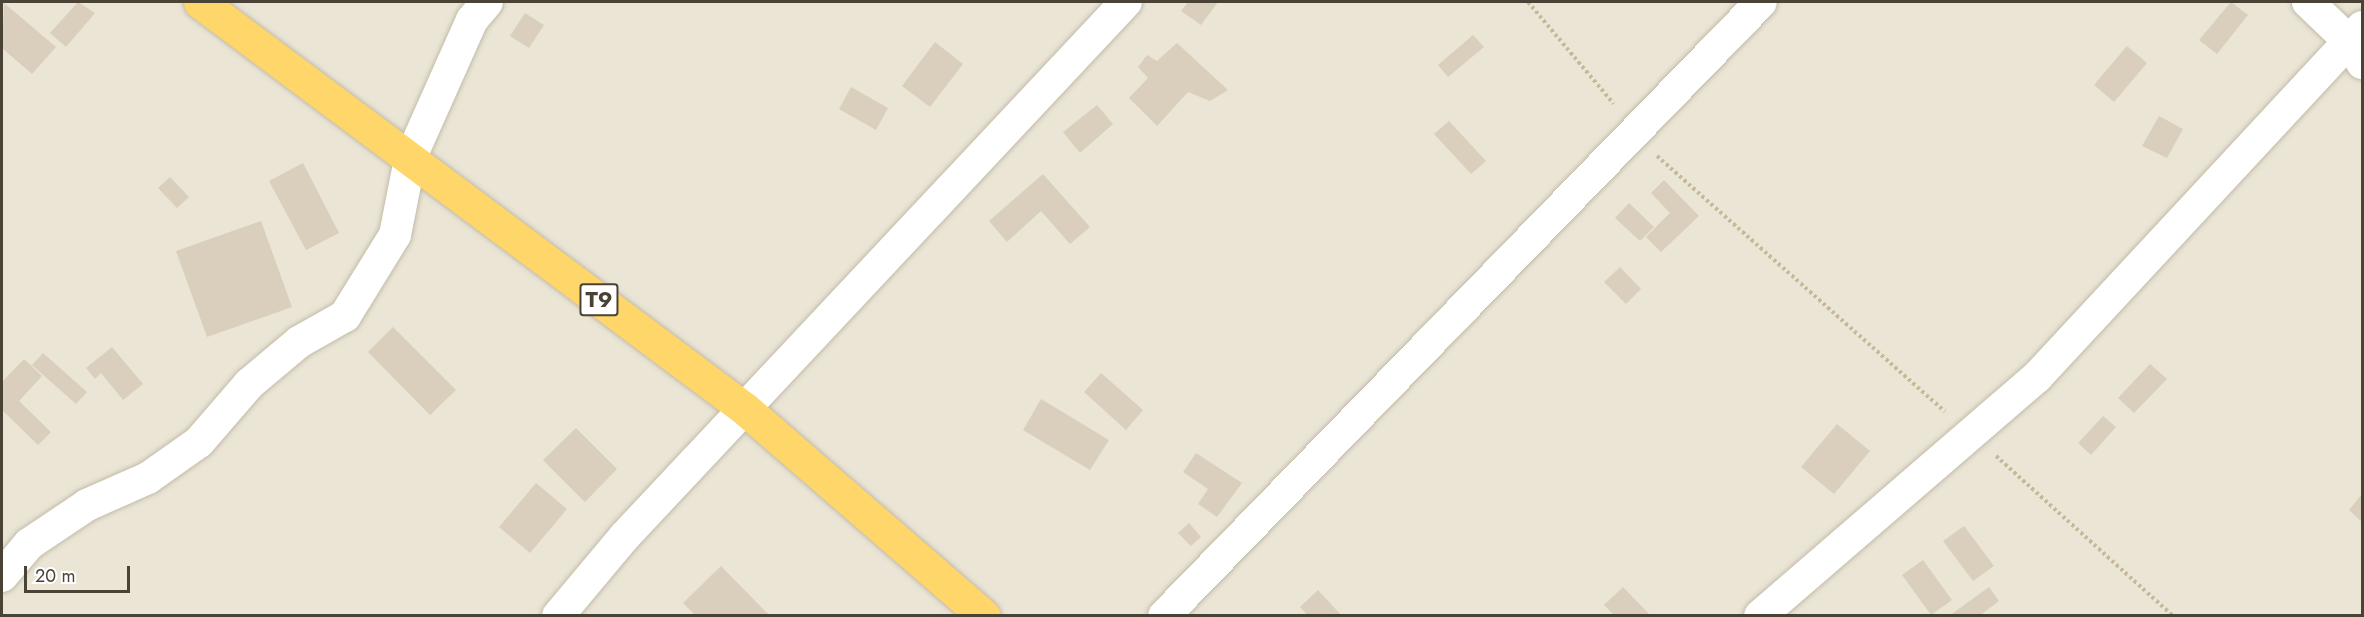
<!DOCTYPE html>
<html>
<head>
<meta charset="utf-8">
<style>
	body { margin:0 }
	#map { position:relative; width:2364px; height:617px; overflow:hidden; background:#f6f2e8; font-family:Jost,sans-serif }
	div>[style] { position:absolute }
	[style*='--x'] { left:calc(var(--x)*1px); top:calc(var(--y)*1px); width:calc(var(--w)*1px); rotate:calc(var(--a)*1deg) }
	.residential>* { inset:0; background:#eae5d5 }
	.building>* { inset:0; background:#d9cfbc }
	.path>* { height:4px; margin-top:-2px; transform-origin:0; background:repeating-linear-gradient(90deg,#c6b999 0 3px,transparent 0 6px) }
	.roads { filter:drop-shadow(0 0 2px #c3bba9) drop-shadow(0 0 2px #c3bba9) }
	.street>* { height:32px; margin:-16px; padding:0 16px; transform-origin:16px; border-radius:16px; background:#fff }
	.highway>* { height:33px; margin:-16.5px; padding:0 16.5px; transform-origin:16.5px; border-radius:16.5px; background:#ffd66a }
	span { translate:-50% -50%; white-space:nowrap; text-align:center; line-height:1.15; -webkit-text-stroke:5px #fff; paint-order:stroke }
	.shield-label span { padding:2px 4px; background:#fff; border:2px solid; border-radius:4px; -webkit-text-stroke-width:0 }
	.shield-label { font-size:22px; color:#4a4335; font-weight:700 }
	.frame { position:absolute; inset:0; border:3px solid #4a4335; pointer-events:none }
	.scale { position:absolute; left:24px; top:566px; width:106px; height:27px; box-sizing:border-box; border:3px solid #4a4335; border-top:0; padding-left:8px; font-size:18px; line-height:21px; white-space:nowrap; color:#4a4335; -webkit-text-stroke:4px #fff; paint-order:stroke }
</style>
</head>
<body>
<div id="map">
	<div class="residential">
		<i style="clip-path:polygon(2px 2px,2362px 2px,2362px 615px,2px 615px)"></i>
	</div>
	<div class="building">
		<i style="clip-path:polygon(78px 2px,95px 13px,66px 47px,50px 33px)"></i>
		<i style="clip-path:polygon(1188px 2px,1218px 2px,1201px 25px,1181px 11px)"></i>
		<i style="clip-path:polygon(2231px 2px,2248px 15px,2217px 54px,2199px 40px)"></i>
		<i style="clip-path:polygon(4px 3px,56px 47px,32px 74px,2px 48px)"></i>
		<i style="clip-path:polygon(525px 13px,544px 25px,529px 48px,510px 36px)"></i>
		<i style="clip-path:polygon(1473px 35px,1484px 47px,1448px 77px,1438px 65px)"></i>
		<i style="clip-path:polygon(935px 42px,963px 64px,930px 107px,902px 86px)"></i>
		<i style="clip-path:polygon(1177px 43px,1228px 90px,1210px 101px,1188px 92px,1157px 126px,1129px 98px,1148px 78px,1138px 67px,1147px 55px,1157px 61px)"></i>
		<i style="clip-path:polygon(2127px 46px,2147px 63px,2114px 102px,2094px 85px)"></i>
		<i style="clip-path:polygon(851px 87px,888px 108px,876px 130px,839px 109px)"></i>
		<i style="clip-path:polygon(1097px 105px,1113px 124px,1080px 153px,1063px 132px)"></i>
		<i style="clip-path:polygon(2159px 116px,2183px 129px,2167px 158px,2142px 146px)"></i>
		<i style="clip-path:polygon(1449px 121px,1486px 161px,1471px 174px,1434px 134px)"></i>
		<i style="clip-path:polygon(303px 163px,339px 233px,306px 250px,269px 181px)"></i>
		<i style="clip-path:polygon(1043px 174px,1090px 227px,1070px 244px,1041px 211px,1007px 242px,989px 221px)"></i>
		<i style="clip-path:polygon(170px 177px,189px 197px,177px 208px,158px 188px)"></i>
		<i style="clip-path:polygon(1664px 180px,1699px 216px,1661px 252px,1646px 237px,1670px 213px,1651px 193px)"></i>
		<i style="clip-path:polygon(1629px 203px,1654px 227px,1640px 241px,1615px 218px)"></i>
		<i style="clip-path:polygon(261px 221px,292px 307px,207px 337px,176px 251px)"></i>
		<i style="clip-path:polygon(1620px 267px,1641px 289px,1626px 304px,1604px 282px)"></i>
		<i style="clip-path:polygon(393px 327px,456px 390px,430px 415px,368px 352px)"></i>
		<i style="clip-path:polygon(112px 347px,143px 384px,123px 400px,101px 373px,95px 379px,86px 368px)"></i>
		<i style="clip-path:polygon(43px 353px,87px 392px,76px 404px,32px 365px)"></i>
		<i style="clip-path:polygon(24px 359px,42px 376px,19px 401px,51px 432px,38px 445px,2px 410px,2px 382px)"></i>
		<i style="clip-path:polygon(2150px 364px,2167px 379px,2134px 413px,2118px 398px)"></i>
		<i style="clip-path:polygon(1101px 373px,1143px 410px,1126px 430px,1084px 392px)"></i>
		<i style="clip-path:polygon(1041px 399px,1109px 440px,1090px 470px,1023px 430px)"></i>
		<i style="clip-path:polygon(2103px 416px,2116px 427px,2091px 455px,2078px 443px)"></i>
		<i style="clip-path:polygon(1837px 424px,1870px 451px,1834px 494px,1801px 467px)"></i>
		<i style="clip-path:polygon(576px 428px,617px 469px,585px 502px,543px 460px)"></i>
		<i style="clip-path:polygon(1196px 453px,1242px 483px,1217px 517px,1198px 504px,1208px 489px,1183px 472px)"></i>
		<i style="clip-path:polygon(536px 483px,567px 509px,530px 553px,499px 527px)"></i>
		<i style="clip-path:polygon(2362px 494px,2362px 522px,2349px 510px)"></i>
		<i style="clip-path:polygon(1189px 523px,1201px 537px,1191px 546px,1178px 533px)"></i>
		<i style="clip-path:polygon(1964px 526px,1994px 566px,1973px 581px,1943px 541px)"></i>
		<i style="clip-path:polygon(1923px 560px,1952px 600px,1931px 615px,1902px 575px)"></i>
		<i style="clip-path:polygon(721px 566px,770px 616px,696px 616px,683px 603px)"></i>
		<i style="clip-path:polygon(1623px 587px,1651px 616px,1615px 616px,1604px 605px)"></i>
		<i style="clip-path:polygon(1989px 587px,1999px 601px,1979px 616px,1949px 616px)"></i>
		<i style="clip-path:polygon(1318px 590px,1342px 616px,1308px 616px,1300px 607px)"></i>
	</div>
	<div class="path">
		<i style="--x:1528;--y:2;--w:133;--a:49.9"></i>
		<i style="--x:1657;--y:156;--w:385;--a:41.6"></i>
		<i style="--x:1996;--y:456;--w:239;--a:42.1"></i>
	</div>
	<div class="roads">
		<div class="street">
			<i style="--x:2308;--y:2;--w:57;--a:43.6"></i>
			<i style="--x:2349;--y:41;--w:26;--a:59"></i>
			<i style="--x:2;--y:576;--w:42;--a:-49.8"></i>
			<i style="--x:29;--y:544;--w:70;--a:-33.9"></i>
			<i style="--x:87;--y:505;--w:67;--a:-23.9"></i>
			<i style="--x:148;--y:478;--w:62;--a:-35.2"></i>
			<i style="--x:199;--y:442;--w:77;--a:-49.2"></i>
			<i style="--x:249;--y:384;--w:65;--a:-40"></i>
			<i style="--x:299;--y:342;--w:53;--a:-29.5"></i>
			<i style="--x:345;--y:316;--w:95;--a:-58.3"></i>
			<i style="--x:395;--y:235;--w:77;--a:-78.8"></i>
			<i style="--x:410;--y:159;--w:152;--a:-66"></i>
			<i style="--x:472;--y:20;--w:23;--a:-50"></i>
			<i style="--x:558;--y:616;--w:104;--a:-50.1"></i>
			<i style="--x:625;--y:536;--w:732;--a:-46.83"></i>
			<i style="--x:1164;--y:616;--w:856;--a:-45.8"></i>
			<i style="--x:1760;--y:616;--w:366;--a:-40.8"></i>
			<i style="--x:2037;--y:377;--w:478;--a:-47.1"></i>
		</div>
		<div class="highway">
			<i style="--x:200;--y:2;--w:680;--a:36.75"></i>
			<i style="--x:745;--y:409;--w:316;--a:40.9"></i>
		</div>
	</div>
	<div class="shield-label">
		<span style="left:599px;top:300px">T9</span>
	</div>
	<div class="frame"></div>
	<div class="scale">20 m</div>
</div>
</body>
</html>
